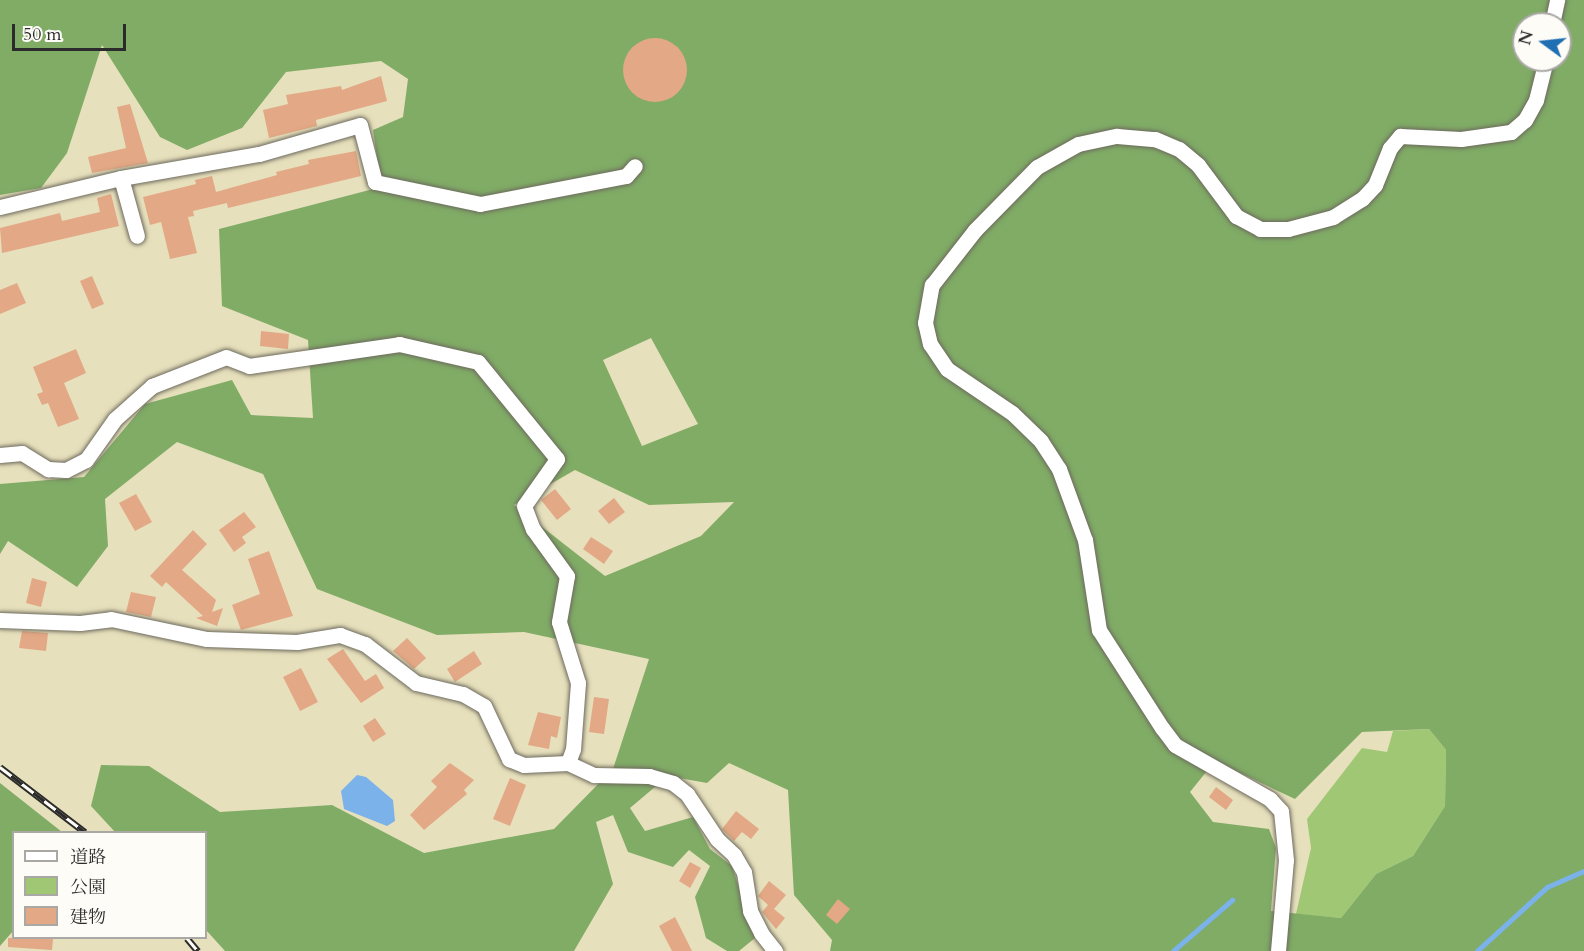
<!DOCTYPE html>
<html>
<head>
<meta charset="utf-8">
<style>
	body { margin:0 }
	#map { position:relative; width:1584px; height:951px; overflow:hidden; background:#e7e0bc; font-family:Cardo,"Noto Serif JP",serif }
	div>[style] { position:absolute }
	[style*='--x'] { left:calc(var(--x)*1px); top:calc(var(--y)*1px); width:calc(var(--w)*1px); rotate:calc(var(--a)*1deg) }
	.green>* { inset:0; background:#a0c874 }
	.forest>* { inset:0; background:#80ac66 }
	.water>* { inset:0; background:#7ab2e9 }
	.stream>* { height:4.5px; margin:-2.25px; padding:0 2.25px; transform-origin:2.25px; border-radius:2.25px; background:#7ab2e9 }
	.building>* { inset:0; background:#e3a885 }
	.round { border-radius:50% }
	.roads { filter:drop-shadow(0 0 2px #6d6a5e) drop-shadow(0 0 2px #6d6a5e) }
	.street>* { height:15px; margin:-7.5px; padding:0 7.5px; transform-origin:7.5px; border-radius:7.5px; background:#fff }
	.rail>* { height:7px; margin-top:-3.5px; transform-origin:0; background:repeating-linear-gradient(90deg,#fdfcf7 0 14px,#2b2b2b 0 28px); box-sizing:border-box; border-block:2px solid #2b2b2b }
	span { translate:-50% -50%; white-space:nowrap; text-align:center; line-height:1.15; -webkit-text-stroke:5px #fdfcf7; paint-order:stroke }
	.legend { position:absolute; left:12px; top:831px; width:195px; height:108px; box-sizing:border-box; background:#fdfcf7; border:2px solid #a9a8a5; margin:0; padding:8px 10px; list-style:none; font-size:18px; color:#2b2b2b }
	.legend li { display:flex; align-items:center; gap:12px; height:30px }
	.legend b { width:30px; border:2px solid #a9a8a5 }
	.north { position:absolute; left:1512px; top:12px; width:60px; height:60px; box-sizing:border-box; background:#fdfcf7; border:2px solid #a9a8a5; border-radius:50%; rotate:285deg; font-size:16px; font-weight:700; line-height:24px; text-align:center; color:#2b2b2b }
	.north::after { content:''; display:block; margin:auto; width:21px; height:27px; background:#1f6fb2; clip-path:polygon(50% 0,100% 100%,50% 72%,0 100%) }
	.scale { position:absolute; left:12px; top:24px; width:114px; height:27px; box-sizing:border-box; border:3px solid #2b2b2b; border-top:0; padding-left:8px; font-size:18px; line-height:21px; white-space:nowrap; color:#2b2b2b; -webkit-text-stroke:4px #fdfcf7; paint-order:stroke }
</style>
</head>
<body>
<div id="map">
	<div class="green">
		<i style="clip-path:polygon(1429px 729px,1446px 750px,1445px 806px,1413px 856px,1376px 874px,1341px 918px,1296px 914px,1311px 848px,1307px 819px,1362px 748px,1387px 752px,1393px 731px)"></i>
	</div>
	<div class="forest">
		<i style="clip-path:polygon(evenodd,0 0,1584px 0,1584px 951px,830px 951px,832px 940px,794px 895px,788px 790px,729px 763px,707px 783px,668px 776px,630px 808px,645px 831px,693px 817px,710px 849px,732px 866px,755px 938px,739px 951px,727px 951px,706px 938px,695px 897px,710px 866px,689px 850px,673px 867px,628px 852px,613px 815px,596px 822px,613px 884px,574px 951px,225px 951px,206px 930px,206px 832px,115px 832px,91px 806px,101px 765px,149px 766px,220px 812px,332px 805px,424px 853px,554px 829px,613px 769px,649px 659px,524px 632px,437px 635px,317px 589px,263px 474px,177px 442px,105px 499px,108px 546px,77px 587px,8px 541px,0 554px,0 484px,84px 477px,145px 404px,232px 380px,251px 415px,313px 418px,308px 340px,222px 306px,219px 229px,381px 187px,373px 130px,403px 117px,408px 79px,381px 61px,286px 72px,242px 128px,187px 150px,160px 137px,102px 45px,67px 153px,41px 188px,0 195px,0 0,1524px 24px,1560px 24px,1560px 60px,1524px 60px,1524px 24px,0 0,651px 338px,698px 424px,642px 446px,603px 360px,651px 338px,0 0,575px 470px,649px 505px,734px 502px,701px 536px,605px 576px,514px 505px,575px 470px,0 0,1429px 729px,1446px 750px,1445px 806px,1413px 856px,1376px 874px,1341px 918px,1271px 911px,1276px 848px,1269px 829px,1213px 822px,1190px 792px,1215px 761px,1295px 799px,1362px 732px,1429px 729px)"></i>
		<i style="clip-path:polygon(0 783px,62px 832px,14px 832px,13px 931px,0 946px)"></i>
	</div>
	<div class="water">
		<i style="clip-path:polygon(357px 775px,366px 777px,393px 800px,395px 821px,387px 826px,344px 809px,341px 791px)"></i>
	</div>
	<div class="stream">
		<i style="--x:1173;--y:951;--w:78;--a:-40.8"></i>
		<i style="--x:1477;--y:951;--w:95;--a:-42.4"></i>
		<i style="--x:1547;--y:887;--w:40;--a:-23.4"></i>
	</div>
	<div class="building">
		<i class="round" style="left:623px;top:38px;width:64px;height:64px"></i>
		<i style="clip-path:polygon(381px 76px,387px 101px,316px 120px,317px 126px,269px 138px,263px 110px,288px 104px,286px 95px,341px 86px,342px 90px)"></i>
		<i style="clip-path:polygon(130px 104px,148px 163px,92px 173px,88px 157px,126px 148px,117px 107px)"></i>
		<i style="clip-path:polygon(356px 151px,361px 176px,228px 208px,227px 203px,193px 211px,194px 216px,188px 217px,197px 253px,170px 259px,161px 222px,150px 225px,143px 197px,196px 184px,195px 180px,212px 176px,216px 192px,277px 175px,276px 172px,309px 164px,308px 160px)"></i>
		<i style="clip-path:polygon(111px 194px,119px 226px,2px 253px,0 228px,60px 213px,62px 221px,100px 212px,97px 198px)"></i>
		<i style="clip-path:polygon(92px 276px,104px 304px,92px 309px,80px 281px)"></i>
		<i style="clip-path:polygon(17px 283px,26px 303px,0 314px,0 290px)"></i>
		<i style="clip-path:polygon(261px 331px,289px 334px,288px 349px,260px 346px)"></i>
		<i style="clip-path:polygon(76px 349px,86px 373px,64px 383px,79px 419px,58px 427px,48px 403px,42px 405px,37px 394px,43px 392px,33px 367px)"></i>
		<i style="clip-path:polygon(555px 489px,571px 509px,557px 520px,541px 500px)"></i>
		<i style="clip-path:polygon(136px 494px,152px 522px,135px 531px,119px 503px)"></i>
		<i style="clip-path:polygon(614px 498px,625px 512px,609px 524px,598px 511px)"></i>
		<i style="clip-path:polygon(244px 512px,256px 527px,242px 537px,246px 543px,234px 552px,219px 530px)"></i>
		<i style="clip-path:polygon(193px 530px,207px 544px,182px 570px,216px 600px,212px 612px,223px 608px,217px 626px,196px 618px,203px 616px,166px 582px,162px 587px,150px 576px)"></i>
		<i style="clip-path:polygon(591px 537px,613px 551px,604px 564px,583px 549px)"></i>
		<i style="clip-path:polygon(269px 551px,293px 616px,241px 630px,232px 605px,260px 594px,248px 559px)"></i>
		<i style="clip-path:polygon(32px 578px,47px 582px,41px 607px,26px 603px)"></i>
		<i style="clip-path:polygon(131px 592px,156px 597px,151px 617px,126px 612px)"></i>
		<i style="clip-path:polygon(22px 631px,48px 633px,46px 651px,19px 648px)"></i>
		<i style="clip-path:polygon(407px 638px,426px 658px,414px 669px,393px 651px)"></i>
		<i style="clip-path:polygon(343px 649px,365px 681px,376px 674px,384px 688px,361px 703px,327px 659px)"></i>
		<i style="clip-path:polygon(474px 651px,482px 664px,455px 682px,447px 669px)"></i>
		<i style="clip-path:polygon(301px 668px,318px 702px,300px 711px,283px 677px)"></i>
		<i style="clip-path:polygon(594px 697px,609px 699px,604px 734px,589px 732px)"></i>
		<i style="clip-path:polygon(538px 712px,561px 717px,557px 738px,551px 736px,549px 749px,528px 745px)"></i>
		<i style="clip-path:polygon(375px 718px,386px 734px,373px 742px,363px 726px)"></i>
		<i style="clip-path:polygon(450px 763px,474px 780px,464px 790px,467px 794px,424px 830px,410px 815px,437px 787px,431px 781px)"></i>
		<i style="clip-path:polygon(510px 778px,526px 785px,510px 826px,493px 819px)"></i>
		<i style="clip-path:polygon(1216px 787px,1233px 800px,1226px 810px,1209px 797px)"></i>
		<i style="clip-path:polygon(736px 811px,759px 829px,751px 839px,742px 832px,734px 841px,722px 829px)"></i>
		<i style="clip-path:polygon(690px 862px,701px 868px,690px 888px,679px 881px)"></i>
		<i style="clip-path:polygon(769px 881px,786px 895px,774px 909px,785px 918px,776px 929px,762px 912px,768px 905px,758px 896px)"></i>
		<i style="clip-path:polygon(838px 899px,850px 909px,837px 924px,826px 915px)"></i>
		<i style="clip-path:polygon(675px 917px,692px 951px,672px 951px,659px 926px)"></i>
		<i style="clip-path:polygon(8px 938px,53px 939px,52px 950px,8px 947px)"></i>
	</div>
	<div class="roads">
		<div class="street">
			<i style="--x:1552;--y:24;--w:25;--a:-78"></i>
			<i style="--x:121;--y:178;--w:60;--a:74.6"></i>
			<i style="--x:0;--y:207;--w:124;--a:-13.5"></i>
			<i style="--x:121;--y:178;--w:140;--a:-9.9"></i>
			<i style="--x:259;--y:154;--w:105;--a:-16"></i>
			<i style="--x:360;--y:125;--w:59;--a:75.3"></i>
			<i style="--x:375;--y:182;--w:107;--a:11.8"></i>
			<i style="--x:480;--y:204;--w:149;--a:-10.9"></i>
			<i style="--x:626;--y:176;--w:13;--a:-48"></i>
			<i style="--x:0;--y:455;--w:22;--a:-5"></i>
			<i style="--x:22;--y:453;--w:31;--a:32"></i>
			<i style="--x:48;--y:469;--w:18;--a:3"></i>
			<i style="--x:66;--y:470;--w:22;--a:-27"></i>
			<i style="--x:86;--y:460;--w:50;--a:-54.7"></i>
			<i style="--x:115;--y:419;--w:50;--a:-41.7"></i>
			<i style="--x:152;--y:386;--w:79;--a:-21.4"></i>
			<i style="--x:226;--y:357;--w:25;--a:21"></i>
			<i style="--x:249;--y:366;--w:152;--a:-8.3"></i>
			<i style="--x:399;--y:344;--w:81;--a:12.8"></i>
			<i style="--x:478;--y:362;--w:125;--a:50.8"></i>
			<i style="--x:557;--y:459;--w:57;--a:125.1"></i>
			<i style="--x:524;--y:506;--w:25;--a:69"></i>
			<i style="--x:533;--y:529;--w:58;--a:54.1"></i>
			<i style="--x:567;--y:576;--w:47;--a:99.9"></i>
			<i style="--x:559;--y:622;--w:64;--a:72.7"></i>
			<i style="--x:578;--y:683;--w:66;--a:94.3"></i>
			<i style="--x:573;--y:749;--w:15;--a:110"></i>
			<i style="--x:0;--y:620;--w:80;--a:2.1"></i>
			<i style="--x:80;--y:623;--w:31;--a:-7"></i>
			<i style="--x:111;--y:619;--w:98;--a:11.8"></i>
			<i style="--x:207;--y:639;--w:90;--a:1.9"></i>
			<i style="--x:297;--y:642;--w:44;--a:-9.2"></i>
			<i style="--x:340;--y:635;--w:27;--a:20"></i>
			<i style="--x:365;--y:644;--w:64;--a:37.4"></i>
			<i style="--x:416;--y:683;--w:48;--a:13.2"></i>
			<i style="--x:463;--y:694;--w:24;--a:30"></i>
			<i style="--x:484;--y:706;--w:59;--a:64.7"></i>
			<i style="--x:509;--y:759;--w:16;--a:22"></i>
			<i style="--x:524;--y:765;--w:44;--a:-2.6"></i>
			<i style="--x:568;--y:763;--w:29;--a:25"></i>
			<i style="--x:594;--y:775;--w:55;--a:1"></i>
			<i style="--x:649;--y:776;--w:25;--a:16"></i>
			<i style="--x:673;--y:783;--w:18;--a:38"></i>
			<i style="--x:687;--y:794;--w:54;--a:56.3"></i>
			<i style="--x:717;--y:839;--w:23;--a:43"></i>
			<i style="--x:734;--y:855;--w:20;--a:60"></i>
			<i style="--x:744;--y:872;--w:39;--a:81"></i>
			<i style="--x:750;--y:911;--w:25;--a:63"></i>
			<i style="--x:761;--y:933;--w:23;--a:52"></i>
			<i style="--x:1278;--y:951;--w:91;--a:-85"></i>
			<i style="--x:1286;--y:860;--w:49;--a:-95.8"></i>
			<i style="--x:1281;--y:811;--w:16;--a:-133"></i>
			<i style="--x:1270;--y:799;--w:109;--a:-150.4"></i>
			<i style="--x:1175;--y:745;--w:21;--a:-127"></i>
			<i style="--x:1162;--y:728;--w:117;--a:-122.7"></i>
			<i style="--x:1099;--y:630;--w:91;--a:-98.8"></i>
			<i style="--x:1085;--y:540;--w:76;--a:-110.1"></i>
			<i style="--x:1059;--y:469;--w:33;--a:-123"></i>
			<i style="--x:1041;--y:441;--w:40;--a:-136"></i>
			<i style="--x:1012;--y:413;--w:78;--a:-145.9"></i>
			<i style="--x:947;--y:369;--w:30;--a:-124"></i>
			<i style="--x:930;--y:344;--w:22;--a:-103"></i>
			<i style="--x:925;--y:323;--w:39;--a:-80"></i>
			<i style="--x:932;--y:285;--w:70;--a:-52"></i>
			<i style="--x:975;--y:230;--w:88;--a:-45.5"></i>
			<i style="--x:1037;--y:167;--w:47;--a:-29.3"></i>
			<i style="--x:1078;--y:144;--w:40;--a:-12"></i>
			<i style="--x:1117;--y:136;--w:38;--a:5"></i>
			<i style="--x:1155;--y:139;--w:26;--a:23"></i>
			<i style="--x:1179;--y:149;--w:25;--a:40"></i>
			<i style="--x:1198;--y:165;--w:64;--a:53.3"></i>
			<i style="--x:1236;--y:216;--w:27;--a:28"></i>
			<i style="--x:1260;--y:229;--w:28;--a:0"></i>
			<i style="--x:1288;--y:229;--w:47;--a:-14.9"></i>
			<i style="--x:1333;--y:217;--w:34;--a:-32"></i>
			<i style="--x:1362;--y:199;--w:19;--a:-47"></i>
			<i style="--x:1375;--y:185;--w:40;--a:-68"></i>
			<i style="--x:1390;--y:148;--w:16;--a:-50"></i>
			<i style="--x:1400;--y:136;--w:61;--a:2.8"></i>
			<i style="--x:1461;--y:139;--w:50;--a:-8"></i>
			<i style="--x:1511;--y:132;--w:18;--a:-41"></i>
			<i style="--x:1525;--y:120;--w:23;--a:-61"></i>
			<i style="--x:1536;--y:100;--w:41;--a:-76"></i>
		</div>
	</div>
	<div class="rail">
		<i style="--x:0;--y:767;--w:107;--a:37.4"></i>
		<i style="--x:187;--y:938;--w:17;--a:50"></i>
	</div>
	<ul class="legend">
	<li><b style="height:8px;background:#fff"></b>道路</li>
	<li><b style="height:16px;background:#a0c874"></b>公園</li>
	<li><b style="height:16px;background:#e3a885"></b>建物</li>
	</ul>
	<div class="north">N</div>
	<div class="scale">50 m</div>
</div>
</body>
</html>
